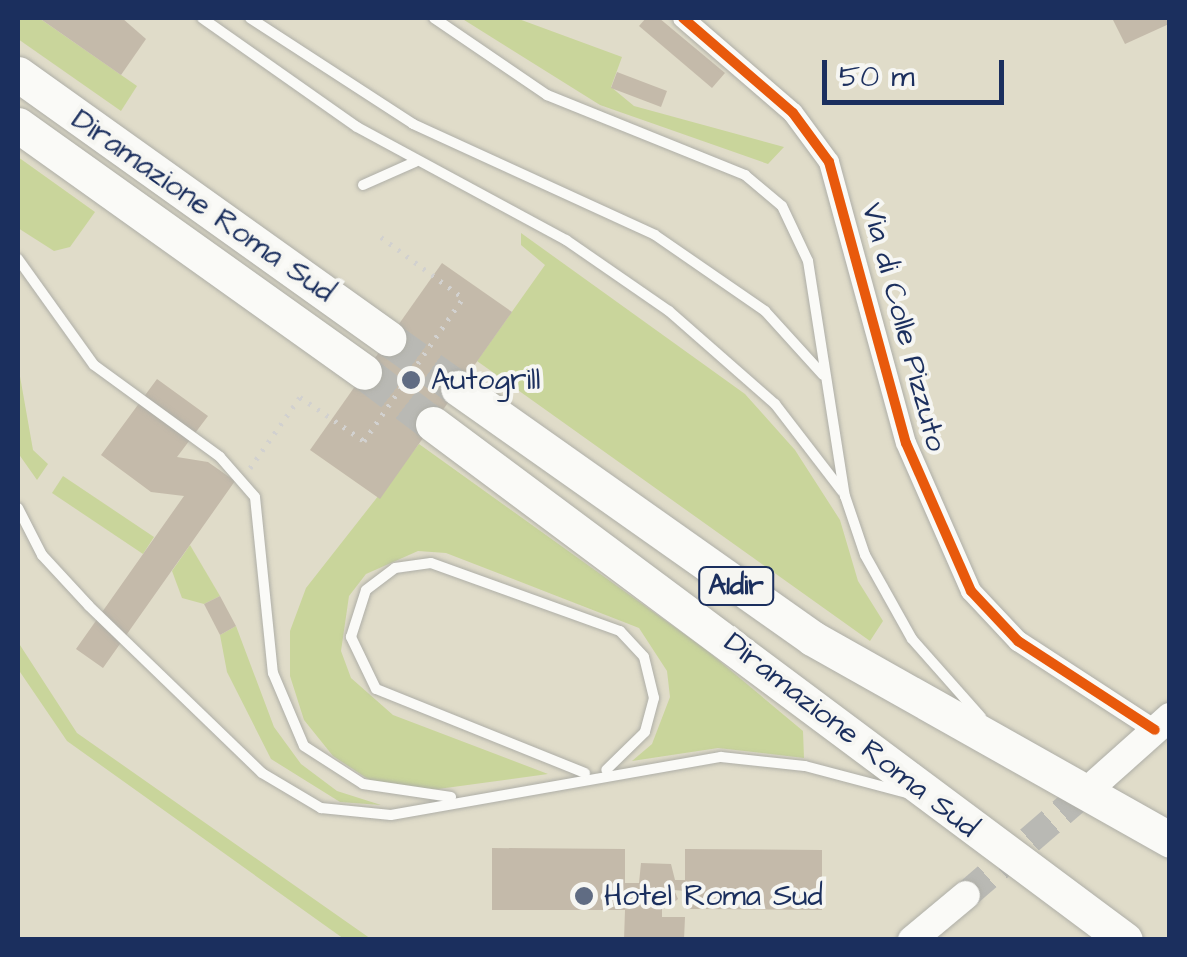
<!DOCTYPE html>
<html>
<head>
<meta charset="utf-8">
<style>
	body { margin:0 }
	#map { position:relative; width:1187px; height:957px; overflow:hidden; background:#e0dcc9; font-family:"Architects Daughter",sans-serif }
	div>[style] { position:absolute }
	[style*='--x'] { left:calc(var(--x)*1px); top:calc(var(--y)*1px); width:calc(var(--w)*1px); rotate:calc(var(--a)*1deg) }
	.green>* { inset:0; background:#c9d59b }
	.building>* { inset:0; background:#c4baaa }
	.secondary-tunnel>* { height:28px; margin-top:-14px; transform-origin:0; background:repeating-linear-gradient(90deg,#b9b9b4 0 28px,transparent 0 42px) }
	.highway-tunnel>* { height:35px; margin-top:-17.5px; transform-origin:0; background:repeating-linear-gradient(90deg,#b9b9b4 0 35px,transparent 0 53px) }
	.path>* { height:5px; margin-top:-2.5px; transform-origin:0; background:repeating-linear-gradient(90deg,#d2d1cf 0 2.5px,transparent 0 10.5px) }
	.roads { filter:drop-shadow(0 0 2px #aeaea7) drop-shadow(0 0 2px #aeaea7) }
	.lane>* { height:10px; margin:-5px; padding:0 5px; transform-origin:5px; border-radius:5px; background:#fafaf7 }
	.street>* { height:20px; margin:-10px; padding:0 10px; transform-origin:10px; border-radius:10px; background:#fafaf7 }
	.secondary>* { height:28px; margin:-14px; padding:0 14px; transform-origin:14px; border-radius:14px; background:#fafaf7 }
	.highway>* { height:35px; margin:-17.5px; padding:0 17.5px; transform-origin:17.5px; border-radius:17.5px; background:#fafaf7 }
	.path-bridge>* { height:5px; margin-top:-2.5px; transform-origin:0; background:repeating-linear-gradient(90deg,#d2d1cf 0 2.5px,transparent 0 10.5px) }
	.cycleway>* { height:10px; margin:-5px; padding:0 5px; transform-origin:5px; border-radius:5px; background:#e8590c }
	.dots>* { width:28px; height:28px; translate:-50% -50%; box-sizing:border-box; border:5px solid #f6f6f2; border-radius:50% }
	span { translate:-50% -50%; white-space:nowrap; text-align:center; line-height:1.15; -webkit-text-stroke:8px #f6f6f2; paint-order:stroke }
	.shield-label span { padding:2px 8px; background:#f6f6f2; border:2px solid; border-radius:8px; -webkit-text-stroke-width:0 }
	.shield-label { font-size:28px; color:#1b2f5e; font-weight:700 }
	.street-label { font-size:30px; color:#1b2f5e }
	.poi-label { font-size:30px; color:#1b2f5e }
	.left { translate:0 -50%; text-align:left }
	.frame { position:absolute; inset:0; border:20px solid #1b2f5e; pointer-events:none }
	.scale { position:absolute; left:822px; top:60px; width:182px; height:45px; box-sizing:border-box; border:5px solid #1b2f5e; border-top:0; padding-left:12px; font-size:30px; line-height:35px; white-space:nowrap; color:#1b2f5e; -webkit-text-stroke:8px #f6f6f2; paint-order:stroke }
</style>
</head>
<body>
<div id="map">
	<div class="green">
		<i style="clip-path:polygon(18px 18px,39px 18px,137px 86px,121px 111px,18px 39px)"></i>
		<i style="clip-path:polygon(461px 18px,516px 18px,622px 57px,611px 87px,634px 106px,784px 147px,768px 164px,600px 105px)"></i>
		<i style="clip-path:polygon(18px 157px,95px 212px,70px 247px,54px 251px,18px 228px)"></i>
		<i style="clip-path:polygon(521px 233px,745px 394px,795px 450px,840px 520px,858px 581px,883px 621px,870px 641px,477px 361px,545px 265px,521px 245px)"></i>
		<i style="clip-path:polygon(18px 365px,33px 450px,48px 464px,37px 480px,18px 453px)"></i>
		<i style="clip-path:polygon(419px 444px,705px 649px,803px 731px,804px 758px,718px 748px,632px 761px,652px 744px,670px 697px,667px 671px,639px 628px,446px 553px,418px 551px,366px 574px,349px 596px,341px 651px,351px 678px,393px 715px,548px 774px,416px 792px,371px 781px,333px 756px,304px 720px,290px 676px,290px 631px,306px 588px)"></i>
		<i style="clip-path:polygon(63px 476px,154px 537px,143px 554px,52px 493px)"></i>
		<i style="clip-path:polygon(190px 545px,220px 596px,204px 604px,182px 598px,172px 571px)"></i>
		<i style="clip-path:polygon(236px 626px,274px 727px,301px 764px,337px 791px,381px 805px,340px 802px,271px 759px,227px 672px,220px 635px)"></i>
		<i style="clip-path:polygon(18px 642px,77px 733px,371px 939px,344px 939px,67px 741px,18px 669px)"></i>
	</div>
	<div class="building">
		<i style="clip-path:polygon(122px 18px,146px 39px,121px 75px,42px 20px)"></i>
		<i style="clip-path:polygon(646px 18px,659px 18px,725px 73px,712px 88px,639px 26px)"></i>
		<i style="clip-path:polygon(1112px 18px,1166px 18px,1169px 24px,1125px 44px)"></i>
		<i style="clip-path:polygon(617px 72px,667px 91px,661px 107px,611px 88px)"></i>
		<i style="clip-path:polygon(442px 263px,512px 312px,380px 499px,310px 450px)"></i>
		<i style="clip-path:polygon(157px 379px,208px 416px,177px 457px,208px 462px,235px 481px,103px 668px,76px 649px,184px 496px,151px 492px,101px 455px)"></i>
		<i style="clip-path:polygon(220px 596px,236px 626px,220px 635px,204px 604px)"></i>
		<i style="clip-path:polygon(492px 848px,625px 849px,625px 883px,639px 883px,641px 863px,671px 864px,675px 880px,685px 880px,685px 849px,822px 850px,822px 910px,685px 909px,685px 891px,674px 890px,678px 899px,670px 906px,662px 899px,662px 917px,685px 917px,684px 940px,624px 940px,625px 910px,492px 910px)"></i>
	</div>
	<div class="secondary-tunnel">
		<i style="--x:966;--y:895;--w:173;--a:-40.8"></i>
	</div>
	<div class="highway-tunnel">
		<i style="--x:388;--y:338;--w:86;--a:35.5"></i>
		<i style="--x:364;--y:372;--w:86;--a:37"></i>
	</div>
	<div class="path">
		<i style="--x:381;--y:237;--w:102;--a:36.6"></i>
		<i style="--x:250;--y:468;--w:87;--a:-54.8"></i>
		<i style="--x:300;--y:397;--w:78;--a:34.5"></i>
	</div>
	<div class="roads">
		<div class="lane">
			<i style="--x:202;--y:18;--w:189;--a:35.1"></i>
			<i style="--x:357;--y:127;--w:238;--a:28.4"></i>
			<i style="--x:566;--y:240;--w:125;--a:34.6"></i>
			<i style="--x:669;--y:311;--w:141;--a:41.3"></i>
			<i style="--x:775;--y:404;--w:110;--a:52.4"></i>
			<i style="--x:250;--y:18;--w:194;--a:33"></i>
			<i style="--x:413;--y:124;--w:266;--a:24.6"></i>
			<i style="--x:655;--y:235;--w:134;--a:34.6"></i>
			<i style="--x:765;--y:311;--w:86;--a:47.8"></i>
			<i style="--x:434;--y:18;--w:137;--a:34.3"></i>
			<i style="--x:547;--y:95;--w:214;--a:22"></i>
			<i style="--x:745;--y:175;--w:48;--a:40"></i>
			<i style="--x:782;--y:206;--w:61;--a:64.7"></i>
			<i style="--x:808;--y:261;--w:238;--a:81.1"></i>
			<i style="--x:845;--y:496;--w:62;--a:71.3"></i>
			<i style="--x:865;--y:555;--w:96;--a:60.8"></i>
			<i style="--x:912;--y:639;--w:104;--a:48.5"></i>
			<i style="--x:363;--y:185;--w:57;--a:-23.9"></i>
			<i style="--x:18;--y:259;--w:130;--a:54.4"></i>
			<i style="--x:94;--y:365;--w:156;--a:36.1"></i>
			<i style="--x:220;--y:457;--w:53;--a:48.8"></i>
			<i style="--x:255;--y:497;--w:177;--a:84.2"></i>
			<i style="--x:273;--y:673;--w:79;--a:67"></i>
			<i style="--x:304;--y:746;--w:70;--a:32.8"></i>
			<i style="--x:363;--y:784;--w:89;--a:8.4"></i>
			<i style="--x:18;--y:508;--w:53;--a:62.9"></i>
			<i style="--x:42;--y:555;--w:69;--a:47.3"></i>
			<i style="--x:89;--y:606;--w:240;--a:44"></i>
			<i style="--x:262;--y:773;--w:69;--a:30.7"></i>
			<i style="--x:321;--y:808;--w:70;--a:5.7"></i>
			<i style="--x:391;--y:815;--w:335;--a:-10"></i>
			<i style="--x:721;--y:757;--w:84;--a:6.1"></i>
			<i style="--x:805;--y:766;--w:106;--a:14.8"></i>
			<i style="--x:585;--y:773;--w:225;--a:-158.1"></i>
			<i style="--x:376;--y:689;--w:58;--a:-115.7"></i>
			<i style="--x:351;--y:637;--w:49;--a:-72.3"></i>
			<i style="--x:366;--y:590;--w:36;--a:-37"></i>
			<i style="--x:395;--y:568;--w:36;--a:-8"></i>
			<i style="--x:431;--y:563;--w:201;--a:19.8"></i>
			<i style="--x:620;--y:631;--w:35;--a:47"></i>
			<i style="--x:644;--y:657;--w:42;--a:76.3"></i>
			<i style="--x:654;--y:698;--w:35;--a:105"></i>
			<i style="--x:645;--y:732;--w:54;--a:135.7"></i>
		</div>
		<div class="street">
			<i style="--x:683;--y:18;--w:145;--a:40.8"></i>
			<i style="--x:793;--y:113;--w:61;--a:53.7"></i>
			<i style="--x:829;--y:162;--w:291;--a:74.7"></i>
			<i style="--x:906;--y:443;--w:162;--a:66.3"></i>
			<i style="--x:971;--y:591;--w:69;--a:46.8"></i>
			<i style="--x:1018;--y:641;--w:163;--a:33"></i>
		</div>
		<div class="secondary">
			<i style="--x:1097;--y:782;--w:98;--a:-41.7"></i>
			<i style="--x:912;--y:940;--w:70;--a:-39.8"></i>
		</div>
		<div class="highway">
			<i style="--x:18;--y:74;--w:455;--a:35.5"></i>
			<i style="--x:18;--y:125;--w:425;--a:35.5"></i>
			<i style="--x:458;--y:388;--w:433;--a:35.2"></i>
			<i style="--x:812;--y:638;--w:411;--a:29.4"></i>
			<i style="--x:433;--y:424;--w:863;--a:36.71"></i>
		</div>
	</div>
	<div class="path-bridge">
		<i style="--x:364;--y:441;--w:174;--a:-55.3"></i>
	</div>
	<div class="cycleway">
		<i style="--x:683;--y:18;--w:145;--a:40.8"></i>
		<i style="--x:793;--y:113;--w:61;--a:53.7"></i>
		<i style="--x:829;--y:162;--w:291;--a:74.7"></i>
		<i style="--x:906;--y:443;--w:162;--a:66.3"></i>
		<i style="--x:971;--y:591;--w:69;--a:46.8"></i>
		<i style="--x:1018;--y:641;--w:163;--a:33"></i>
	</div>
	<div class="dots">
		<i style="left:411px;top:380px;background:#606c83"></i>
		<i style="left:584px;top:896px;background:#606c83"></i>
	</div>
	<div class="shield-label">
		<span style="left:736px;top:586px">A1dir</span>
	</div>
	<div class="street-label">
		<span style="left:203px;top:206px;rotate:35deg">Diramazione Roma Sud</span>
		<span style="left:904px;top:327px;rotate:75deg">Via di Colle Pizzuto</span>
		<span style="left:851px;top:735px;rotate:38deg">Diramazione Roma Sud</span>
	</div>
	<div class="poi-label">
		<span class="left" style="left:431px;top:380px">Autogrill</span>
		<span class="left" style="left:604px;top:896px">Hotel Roma Sud</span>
	</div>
	<div class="frame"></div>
	<div class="scale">50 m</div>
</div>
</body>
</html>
